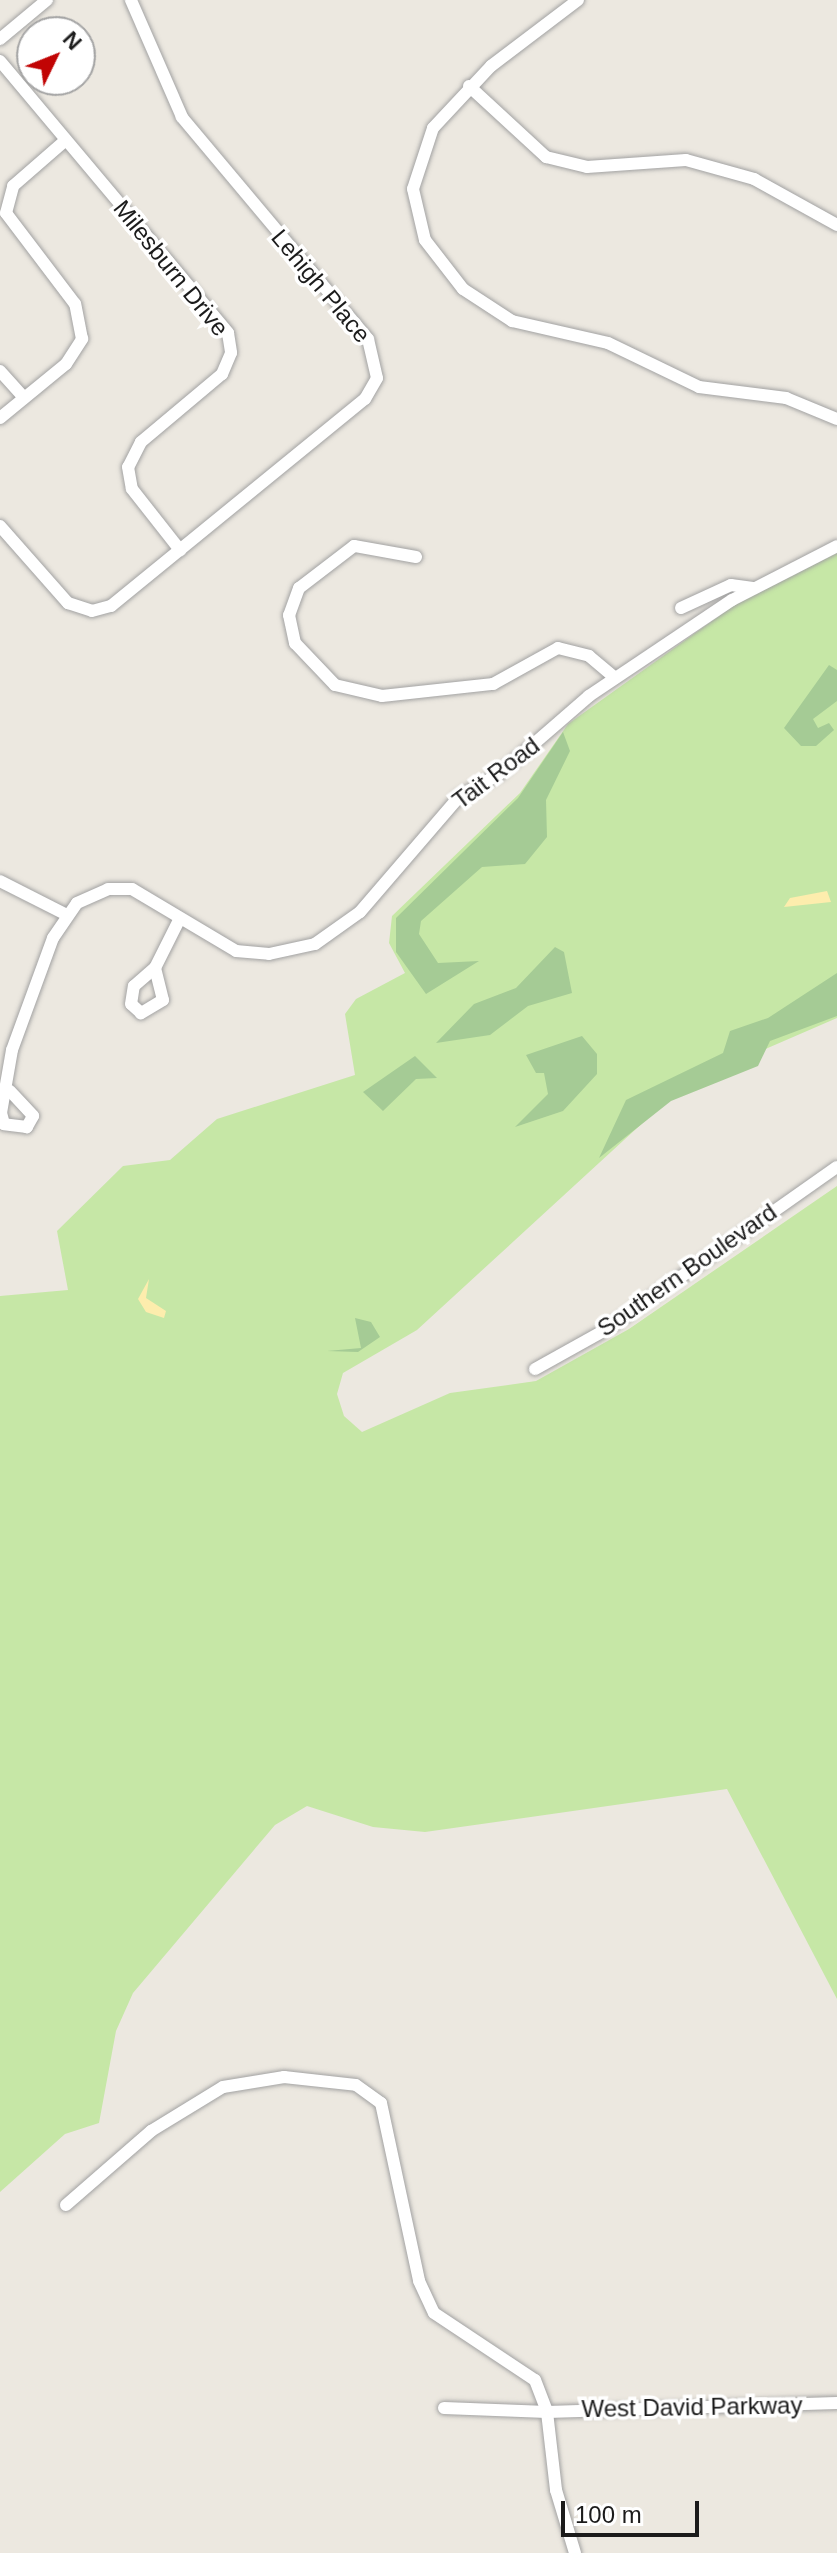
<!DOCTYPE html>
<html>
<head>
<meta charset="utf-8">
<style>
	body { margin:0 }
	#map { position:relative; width:837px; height:2553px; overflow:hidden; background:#ece8e0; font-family:Helvetica,sans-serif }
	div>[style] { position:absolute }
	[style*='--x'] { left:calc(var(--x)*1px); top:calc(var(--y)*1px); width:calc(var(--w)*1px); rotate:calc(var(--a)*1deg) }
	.grass>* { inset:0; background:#c6e7a6 }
	.forest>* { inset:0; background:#a5cb95 }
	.sand>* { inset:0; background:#fdedad }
	.roads { filter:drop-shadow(0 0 2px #a2a2a2) drop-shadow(0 0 2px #a2a2a2) }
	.minor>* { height:12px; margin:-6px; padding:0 6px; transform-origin:6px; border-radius:6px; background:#fff }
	span { translate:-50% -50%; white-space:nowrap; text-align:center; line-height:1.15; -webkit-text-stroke:7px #fff; paint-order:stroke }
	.street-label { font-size:24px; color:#1b1b1b }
	.north { position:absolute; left:16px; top:16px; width:80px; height:80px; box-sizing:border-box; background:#fff; border:2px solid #a4a4a4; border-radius:50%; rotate:47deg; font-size:22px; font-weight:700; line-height:32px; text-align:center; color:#1b1b1b }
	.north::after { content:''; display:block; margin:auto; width:28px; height:36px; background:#c10404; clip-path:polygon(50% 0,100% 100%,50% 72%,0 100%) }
	.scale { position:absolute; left:561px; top:2501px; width:138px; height:36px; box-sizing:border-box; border:4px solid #1b1b1b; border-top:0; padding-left:10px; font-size:24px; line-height:28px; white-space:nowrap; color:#1b1b1b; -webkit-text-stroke:6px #fff; paint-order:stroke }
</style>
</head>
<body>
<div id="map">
	<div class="grass">
		<i style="clip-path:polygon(837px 553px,837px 1018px,685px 1084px,417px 1330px,343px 1373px,337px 1394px,344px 1416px,362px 1432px,450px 1393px,536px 1381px,629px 1329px,837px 1186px,837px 1999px,727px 1789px,425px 1832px,373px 1827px,307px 1806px,275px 1825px,133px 1993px,116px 2031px,99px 2123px,65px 2134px,0 2192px,0 1296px,68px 1290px,57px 1231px,123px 1166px,170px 1160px,217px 1119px,355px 1075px,345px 1014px,356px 999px,405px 973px,389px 943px,392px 916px,520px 793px,568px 724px,733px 606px)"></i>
	</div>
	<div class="forest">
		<i style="clip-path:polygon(829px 665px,837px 670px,837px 701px,813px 719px,818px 728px,829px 723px,834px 730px,816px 746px,801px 746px,784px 728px)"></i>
		<i style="clip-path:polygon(563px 732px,570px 751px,546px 800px,547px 837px,525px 864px,482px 867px,421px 921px,419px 934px,438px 963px,479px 961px,426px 994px,396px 952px,396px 918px,518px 798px)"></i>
		<i style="clip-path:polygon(555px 947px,564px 952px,572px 993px,528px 1006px,490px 1035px,436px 1043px,474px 1004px,516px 988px)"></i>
		<i style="clip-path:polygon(837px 973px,837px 1016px,770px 1041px,758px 1066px,671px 1101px,599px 1158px,626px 1100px,723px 1053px,730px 1031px,768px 1018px)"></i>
		<i style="clip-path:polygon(582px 1036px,597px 1054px,597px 1074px,563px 1111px,515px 1127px,548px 1094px,544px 1073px,536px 1073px,526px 1055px)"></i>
		<i style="clip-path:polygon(415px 1056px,437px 1078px,416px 1079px,383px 1111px,363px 1092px)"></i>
		<i style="clip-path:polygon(355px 1318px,371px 1322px,380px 1337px,358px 1352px,327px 1351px,361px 1348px)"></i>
	</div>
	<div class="sand">
		<i style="clip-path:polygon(827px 891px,831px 902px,784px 907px,790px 898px)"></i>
		<i style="clip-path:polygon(149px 1279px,146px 1298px,166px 1311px,164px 1318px,146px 1312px,138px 1299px)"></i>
	</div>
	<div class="roads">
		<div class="minor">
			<i style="--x:578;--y:0;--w:109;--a:142.8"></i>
			<i style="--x:491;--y:66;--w:85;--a:133.1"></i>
			<i style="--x:433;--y:128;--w:64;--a:108.2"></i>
			<i style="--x:413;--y:189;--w:52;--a:76.8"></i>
			<i style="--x:425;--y:240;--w:62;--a:52.2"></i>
			<i style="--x:463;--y:289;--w:59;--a:33.1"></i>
			<i style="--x:512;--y:321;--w:98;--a:12.9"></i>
			<i style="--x:608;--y:343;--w:101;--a:25.8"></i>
			<i style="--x:699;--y:387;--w:88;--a:7.2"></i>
			<i style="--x:786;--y:398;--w:55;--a:22.4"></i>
			<i style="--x:0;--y:39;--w:61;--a:-39.7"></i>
			<i style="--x:0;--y:61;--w:355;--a:50"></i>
			<i style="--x:228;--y:333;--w:20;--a:81"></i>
			<i style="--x:231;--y:353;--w:23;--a:113"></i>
			<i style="--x:222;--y:374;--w:106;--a:140"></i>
			<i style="--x:141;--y:442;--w:28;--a:117"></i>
			<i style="--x:128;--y:467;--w:22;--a:80"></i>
			<i style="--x:132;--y:489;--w:78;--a:51.8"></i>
			<i style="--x:469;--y:86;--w:105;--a:42.7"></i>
			<i style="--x:546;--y:157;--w:42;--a:13.7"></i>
			<i style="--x:587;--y:167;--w:99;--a:-4"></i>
			<i style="--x:686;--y:160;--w:71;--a:15.6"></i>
			<i style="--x:754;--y:179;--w:95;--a:29"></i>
			<i style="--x:0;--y:371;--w:36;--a:48"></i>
			<i style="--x:0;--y:418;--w:85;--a:-39.3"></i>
			<i style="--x:66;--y:364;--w:30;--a:-57"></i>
			<i style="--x:82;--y:339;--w:36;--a:-101"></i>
			<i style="--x:75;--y:304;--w:114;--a:-127.2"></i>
			<i style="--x:6;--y:213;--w:28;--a:-75"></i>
			<i style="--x:13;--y:186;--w:70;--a:-41"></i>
			<i style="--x:0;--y:526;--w:103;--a:48.6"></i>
			<i style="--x:68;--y:603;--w:25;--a:18"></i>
			<i style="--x:92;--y:611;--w:20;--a:-15"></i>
			<i style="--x:111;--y:606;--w:328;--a:-39.2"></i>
			<i style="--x:365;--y:399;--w:24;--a:-60"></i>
			<i style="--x:377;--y:378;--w:40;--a:-103"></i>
			<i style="--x:368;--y:339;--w:290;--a:-130"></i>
			<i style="--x:182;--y:117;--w:128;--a:-113.6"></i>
			<i style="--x:416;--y:557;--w:63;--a:-169.9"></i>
			<i style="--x:354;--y:546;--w:69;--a:142.6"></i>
			<i style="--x:299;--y:588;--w:29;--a:110"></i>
			<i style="--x:289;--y:615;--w:29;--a:78"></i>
			<i style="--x:295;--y:643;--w:58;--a:46.4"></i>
			<i style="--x:335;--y:685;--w:48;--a:13.2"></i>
			<i style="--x:382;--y:696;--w:112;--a:-6.2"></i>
			<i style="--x:493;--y:684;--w:74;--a:-29"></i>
			<i style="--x:558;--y:648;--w:32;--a:14"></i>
			<i style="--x:589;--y:656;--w:34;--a:40"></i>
			<i style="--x:681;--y:608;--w:55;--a:-24.7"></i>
			<i style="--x:731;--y:585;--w:22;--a:8"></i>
			<i style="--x:0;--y:881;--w:73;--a:26.9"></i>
			<i style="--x:155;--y:968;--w:33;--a:76"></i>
			<i style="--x:163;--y:1000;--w:26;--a:149"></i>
			<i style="--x:141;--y:1013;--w:13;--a:-138"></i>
			<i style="--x:131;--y:1004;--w:18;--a:-81"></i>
			<i style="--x:134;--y:986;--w:28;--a:-41"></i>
			<i style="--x:155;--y:968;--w:54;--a:-63.4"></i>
			<i style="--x:10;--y:1091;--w:34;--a:47"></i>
			<i style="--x:33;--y:1116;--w:13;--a:119"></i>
			<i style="--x:27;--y:1127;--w:23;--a:-173"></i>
			<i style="--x:4;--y:1124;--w:11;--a:-105"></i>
			<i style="--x:1;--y:1113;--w:64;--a:-80.1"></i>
			<i style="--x:12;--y:1050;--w:119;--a:-69.9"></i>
			<i style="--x:53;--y:938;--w:42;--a:-55.6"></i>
			<i style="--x:77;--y:903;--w:34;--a:-24"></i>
			<i style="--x:108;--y:889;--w:24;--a:0"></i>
			<i style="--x:132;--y:889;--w:121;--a:30.8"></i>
			<i style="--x:236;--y:951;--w:33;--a:5"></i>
			<i style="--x:269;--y:954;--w:47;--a:-12.3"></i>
			<i style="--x:315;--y:944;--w:55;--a:-35.4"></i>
			<i style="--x:360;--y:912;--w:152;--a:-49.3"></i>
			<i style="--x:459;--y:797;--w:46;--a:-29.9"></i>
			<i style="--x:499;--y:774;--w:119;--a:-40.9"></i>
			<i style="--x:589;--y:696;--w:172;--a:-33.9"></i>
			<i style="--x:732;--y:600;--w:118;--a:-27.2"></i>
			<i style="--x:535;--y:1369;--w:82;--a:-29.1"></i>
			<i style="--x:607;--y:1329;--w:281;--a:-35.2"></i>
			<i style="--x:66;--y:2205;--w:113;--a:-41"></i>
			<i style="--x:151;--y:2131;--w:84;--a:-31.4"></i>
			<i style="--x:223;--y:2087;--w:62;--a:-9.3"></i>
			<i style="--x:284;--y:2077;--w:72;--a:6.3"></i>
			<i style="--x:356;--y:2085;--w:31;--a:36"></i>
			<i style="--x:381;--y:2103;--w:182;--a:77.9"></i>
			<i style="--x:419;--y:2281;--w:35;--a:65"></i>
			<i style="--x:434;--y:2313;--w:121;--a:33.6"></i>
			<i style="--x:535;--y:2380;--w:34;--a:69"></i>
			<i style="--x:547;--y:2412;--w:290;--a:-1.8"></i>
			<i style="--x:444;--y:2408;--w:103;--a:2.2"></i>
			<i style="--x:547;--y:2412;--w:79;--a:83.4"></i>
			<i style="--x:556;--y:2490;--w:66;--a:73.2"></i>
		</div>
	</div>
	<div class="street-label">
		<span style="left:171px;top:268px;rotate:51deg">Milesburn Drive</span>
		<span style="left:321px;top:286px;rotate:50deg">Lehigh Place</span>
		<span style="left:496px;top:773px;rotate:-37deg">Tait Road</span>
		<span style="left:687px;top:1270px;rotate:-35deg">Southern Boulevard</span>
		<span style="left:692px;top:2407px;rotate:-1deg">West David Parkway</span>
	</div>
	<div class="north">N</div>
	<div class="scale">100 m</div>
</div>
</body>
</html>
